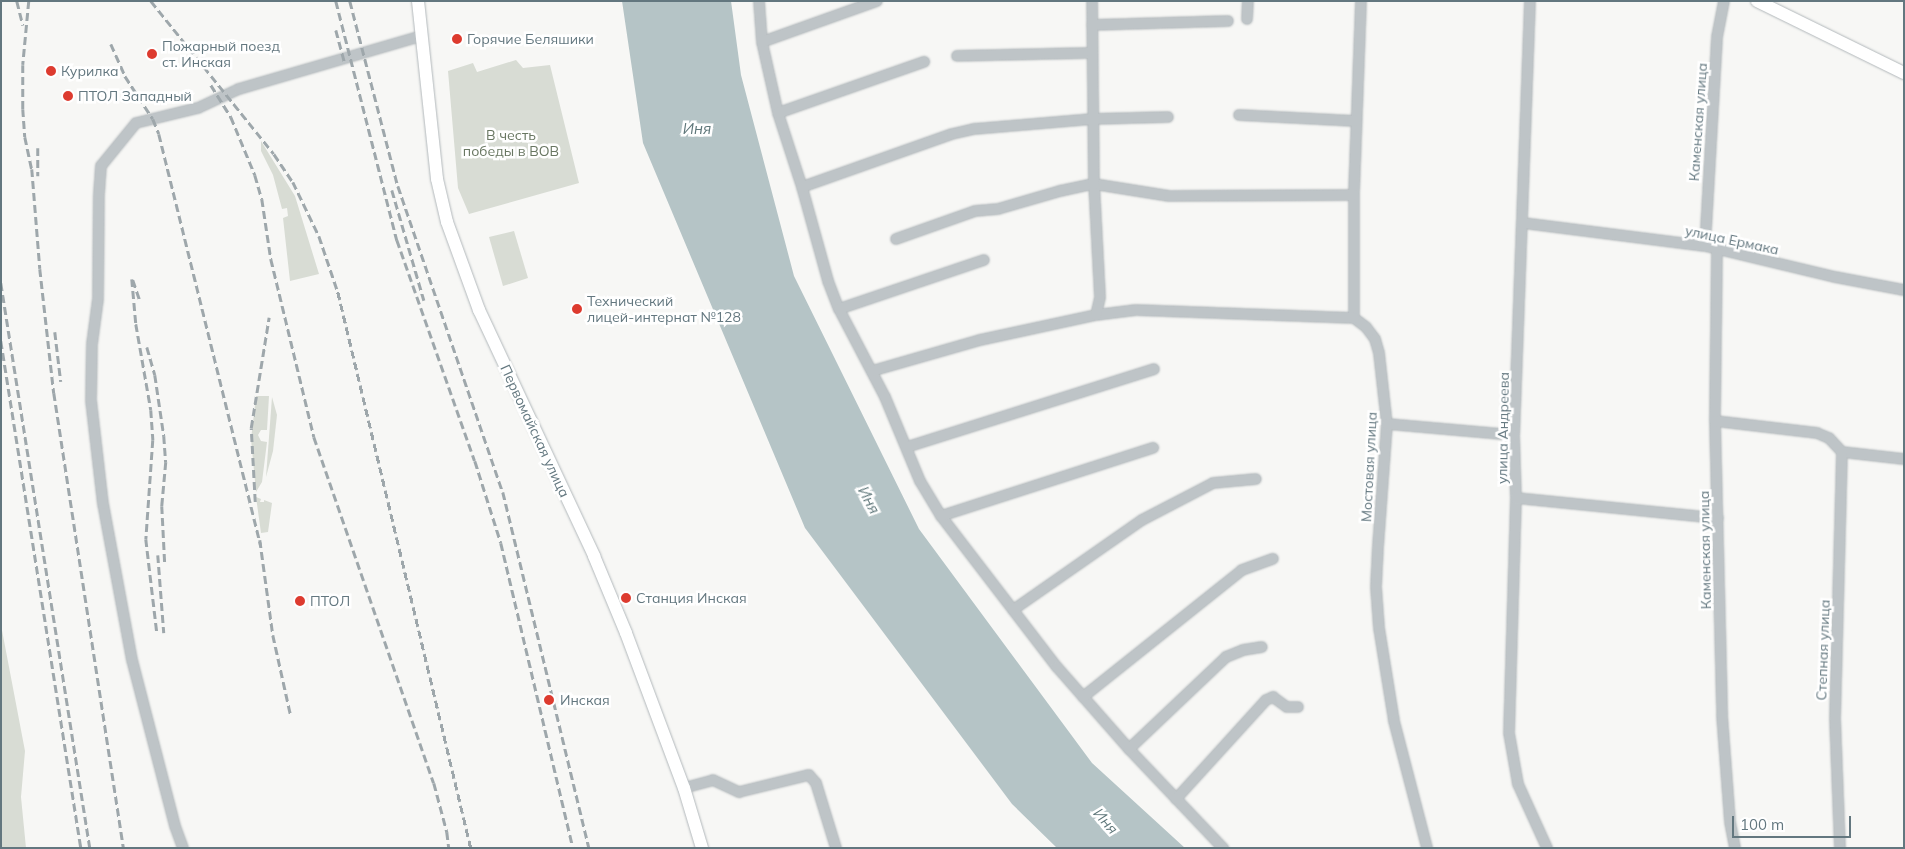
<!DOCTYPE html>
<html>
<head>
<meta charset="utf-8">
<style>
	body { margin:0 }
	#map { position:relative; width:1905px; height:849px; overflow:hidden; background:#f7f7f5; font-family:Mulish,sans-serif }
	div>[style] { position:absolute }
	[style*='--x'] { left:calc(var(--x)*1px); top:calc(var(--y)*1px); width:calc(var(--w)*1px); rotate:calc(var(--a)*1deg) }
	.green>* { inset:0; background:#d8dcd4 }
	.water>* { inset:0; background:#b5c4c6 }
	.roads { filter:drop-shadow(0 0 1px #b2b8bb) drop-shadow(0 0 1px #b2b8bb) }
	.minor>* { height:10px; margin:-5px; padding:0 5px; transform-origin:5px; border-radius:5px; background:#bec4c7 }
	.major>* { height:12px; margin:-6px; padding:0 6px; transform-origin:6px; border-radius:6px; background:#fff }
	.rail>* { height:2.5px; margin-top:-1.25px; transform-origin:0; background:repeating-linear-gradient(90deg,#9ea7ab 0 8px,transparent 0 12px) }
	.dots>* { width:14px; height:14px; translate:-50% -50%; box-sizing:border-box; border:2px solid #fff; border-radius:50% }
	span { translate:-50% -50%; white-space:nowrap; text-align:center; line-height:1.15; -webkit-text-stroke:5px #fff; paint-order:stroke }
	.poi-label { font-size:14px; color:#63777f }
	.left { translate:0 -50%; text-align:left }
	.street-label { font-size:14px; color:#63777f }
	.park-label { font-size:14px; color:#697762 }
	.water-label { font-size:15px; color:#5e7679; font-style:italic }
	.frame { position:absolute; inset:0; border:2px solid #63777f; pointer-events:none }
	.scale { position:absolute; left:1732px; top:816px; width:119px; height:22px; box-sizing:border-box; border:2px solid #63777f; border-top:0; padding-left:6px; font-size:15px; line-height:18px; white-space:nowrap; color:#63777f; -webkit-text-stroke:4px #fff; paint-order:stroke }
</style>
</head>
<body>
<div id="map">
	<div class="green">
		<i style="clip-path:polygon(516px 60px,523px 68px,550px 65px,579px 183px,469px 214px,458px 188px,448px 71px,473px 63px,477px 72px)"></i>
		<i style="clip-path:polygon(261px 141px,295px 196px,319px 274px,290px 281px,283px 218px,288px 216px,287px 208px,282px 209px,273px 175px,261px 151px)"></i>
		<i style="clip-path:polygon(514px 231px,528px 278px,503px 286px,489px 237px)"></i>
		<i style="clip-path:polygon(256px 396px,269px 396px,267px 430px,261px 430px,258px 435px,261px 441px,267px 442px,262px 482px,256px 492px,251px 439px)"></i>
		<i style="clip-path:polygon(272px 397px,277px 415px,273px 451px,266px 477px)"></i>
		<i style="clip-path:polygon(256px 497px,261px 499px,260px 502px,264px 502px,264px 500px,272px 503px,268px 532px,261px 533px)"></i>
		<i style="clip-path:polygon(1px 625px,25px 751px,21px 797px,26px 848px,1px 848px)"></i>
	</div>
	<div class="water">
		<i style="clip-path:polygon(622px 1px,731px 1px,741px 75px,794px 276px,919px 529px,1092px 763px,1185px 848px,1057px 848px,1012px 804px,805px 528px,643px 143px)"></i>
	</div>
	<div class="roads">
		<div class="minor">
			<i style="--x:759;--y:1;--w:41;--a:85.8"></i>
			<i style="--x:762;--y:42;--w:73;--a:77.3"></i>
			<i style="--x:778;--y:113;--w:78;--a:72"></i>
			<i style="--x:802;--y:187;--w:98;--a:74.5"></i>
			<i style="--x:828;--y:281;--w:30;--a:69"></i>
			<i style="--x:839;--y:309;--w:99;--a:62.4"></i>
			<i style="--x:885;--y:397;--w:91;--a:67.4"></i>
			<i style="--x:920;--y:481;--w:41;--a:59"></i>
			<i style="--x:941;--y:516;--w:190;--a:52.5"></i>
			<i style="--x:1057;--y:667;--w:109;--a:48.7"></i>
			<i style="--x:1129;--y:749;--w:137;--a:46.5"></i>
			<i style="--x:1361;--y:1;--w:194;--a:92.1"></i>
			<i style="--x:1354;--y:195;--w:123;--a:90"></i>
			<i style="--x:1354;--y:318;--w:15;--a:37"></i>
			<i style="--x:1366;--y:327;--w:15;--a:53"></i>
			<i style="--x:1375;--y:339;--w:15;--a:74"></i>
			<i style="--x:1379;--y:353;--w:71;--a:83.6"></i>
			<i style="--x:1387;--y:424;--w:122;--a:94.2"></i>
			<i style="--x:1378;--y:546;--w:41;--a:92.8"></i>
			<i style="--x:1376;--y:587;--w:41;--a:85.8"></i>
			<i style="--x:1379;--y:628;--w:94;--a:80.8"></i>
			<i style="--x:1394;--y:721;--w:131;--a:75.4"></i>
			<i style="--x:1530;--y:1;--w:434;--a:92.1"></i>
			<i style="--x:1514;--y:435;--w:63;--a:88.2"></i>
			<i style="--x:1516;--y:498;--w:235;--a:91.7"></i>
			<i style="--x:1509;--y:733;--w:52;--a:80"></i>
			<i style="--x:1518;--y:784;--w:70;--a:65.6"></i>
			<i style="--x:1247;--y:19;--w:18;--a:-87"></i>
			<i style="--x:1092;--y:25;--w:136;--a:-1.7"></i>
			<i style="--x:762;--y:42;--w:122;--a:-19.6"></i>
			<i style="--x:957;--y:56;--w:135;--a:-1.3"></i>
			<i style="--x:778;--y:113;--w:155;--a:-19.3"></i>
			<i style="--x:1239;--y:115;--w:117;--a:2.9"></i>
			<i style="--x:802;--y:187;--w:159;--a:-19.5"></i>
			<i style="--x:952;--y:134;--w:23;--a:-13"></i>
			<i style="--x:974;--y:129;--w:119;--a:-4.8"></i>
			<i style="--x:1093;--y:119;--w:75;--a:-1.5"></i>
			<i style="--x:1523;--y:223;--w:183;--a:7.2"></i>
			<i style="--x:1705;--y:246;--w:134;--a:13.4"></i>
			<i style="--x:1835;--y:277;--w:70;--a:10.7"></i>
			<i style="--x:896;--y:239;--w:84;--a:-19.5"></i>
			<i style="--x:975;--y:211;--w:23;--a:-5"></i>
			<i style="--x:998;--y:209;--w:65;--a:-16.2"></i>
			<i style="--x:1060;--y:191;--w:35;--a:-12"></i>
			<i style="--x:1094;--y:184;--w:76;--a:9.1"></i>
			<i style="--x:1169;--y:196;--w:185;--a:-0.3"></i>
			<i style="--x:1705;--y:246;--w:209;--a:-86.7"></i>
			<i style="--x:1717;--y:37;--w:37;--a:-79"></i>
			<i style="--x:1717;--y:250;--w:171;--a:90.7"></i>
			<i style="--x:1715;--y:421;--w:294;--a:88.6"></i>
			<i style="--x:1722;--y:715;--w:107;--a:85.7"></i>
			<i style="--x:1730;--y:822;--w:26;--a:79"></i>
			<i style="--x:839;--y:309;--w:153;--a:-18.7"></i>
			<i style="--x:1096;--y:315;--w:40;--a:-7.1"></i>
			<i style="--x:1136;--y:310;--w:218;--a:2.1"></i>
			<i style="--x:872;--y:371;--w:112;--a:-16"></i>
			<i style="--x:980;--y:340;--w:119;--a:-12.2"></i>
			<i style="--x:1096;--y:315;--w:18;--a:-77"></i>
			<i style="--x:1100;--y:297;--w:113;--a:-93"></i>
			<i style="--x:1094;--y:184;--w:183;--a:-90.6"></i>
			<i style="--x:1715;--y:421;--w:103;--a:6.7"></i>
			<i style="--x:1817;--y:433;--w:13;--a:23"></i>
			<i style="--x:1829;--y:438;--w:19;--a:47"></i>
			<i style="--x:1842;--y:452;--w:62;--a:6.4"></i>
			<i style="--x:1387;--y:424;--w:127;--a:5"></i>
			<i style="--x:907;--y:447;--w:259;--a:-17.5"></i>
			<i style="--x:1516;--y:498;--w:203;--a:5.7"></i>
			<i style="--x:941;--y:516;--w:223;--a:-17.8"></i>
			<i style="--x:1013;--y:610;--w:157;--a:-34.9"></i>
			<i style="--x:1142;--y:520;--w:80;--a:-27.5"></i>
			<i style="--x:1213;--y:483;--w:43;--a:-5.3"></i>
			<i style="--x:1083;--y:697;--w:203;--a:-38.6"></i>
			<i style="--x:1242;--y:570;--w:33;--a:-20"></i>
			<i style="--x:1129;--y:749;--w:134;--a:-43.5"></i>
			<i style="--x:1226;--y:657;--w:18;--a:-22"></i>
			<i style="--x:1243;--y:650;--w:19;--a:-9"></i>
			<i style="--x:684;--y:788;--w:30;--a:-15"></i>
			<i style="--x:713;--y:780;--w:29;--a:25"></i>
			<i style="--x:739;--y:792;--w:72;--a:-13.7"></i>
			<i style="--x:809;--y:775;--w:11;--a:49"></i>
			<i style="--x:816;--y:783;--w:68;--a:72.9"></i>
			<i style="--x:1176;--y:799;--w:134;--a:-47.7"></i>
			<i style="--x:1266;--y:700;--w:8;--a:-23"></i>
			<i style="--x:1273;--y:697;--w:17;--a:36"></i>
			<i style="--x:1287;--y:707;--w:11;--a:0"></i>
			<i style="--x:183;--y:848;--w:23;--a:-110"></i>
			<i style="--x:175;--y:826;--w:171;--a:-104.5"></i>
			<i style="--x:132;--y:660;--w:159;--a:-100.5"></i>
			<i style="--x:103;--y:504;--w:105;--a:-96.6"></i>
			<i style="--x:91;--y:400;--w:56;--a:-89"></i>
			<i style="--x:92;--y:344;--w:45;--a:-82.4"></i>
			<i style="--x:98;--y:299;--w:105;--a:-89.5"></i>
			<i style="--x:99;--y:194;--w:28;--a:-86"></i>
			<i style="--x:101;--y:166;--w:55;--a:-50.9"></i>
			<i style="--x:136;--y:123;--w:64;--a:-13.6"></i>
			<i style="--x:198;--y:108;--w:45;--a:-24.9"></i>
			<i style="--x:239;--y:89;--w:191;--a:-16.2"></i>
			<i style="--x:1840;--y:848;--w:129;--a:-92.2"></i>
			<i style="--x:1835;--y:719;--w:267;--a:-88.5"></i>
		</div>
		<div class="major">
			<i style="--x:418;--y:1;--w:179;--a:83.9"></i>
			<i style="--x:437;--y:179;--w:44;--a:76.9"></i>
			<i style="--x:447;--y:222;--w:94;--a:70"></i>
			<i style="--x:479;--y:310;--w:272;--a:64.9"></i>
			<i style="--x:594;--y:556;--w:83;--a:67.4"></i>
			<i style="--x:626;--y:633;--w:165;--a:69.5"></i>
			<i style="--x:684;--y:788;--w:63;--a:73.3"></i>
			<i style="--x:1757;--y:1;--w:164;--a:26.1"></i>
		</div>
	</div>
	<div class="rail">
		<i style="--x:17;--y:1;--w:25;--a:76"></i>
		<i style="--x:29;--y:1;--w:64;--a:95.4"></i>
		<i style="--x:23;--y:65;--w:44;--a:90"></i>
		<i style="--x:23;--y:109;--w:28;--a:86"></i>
		<i style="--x:25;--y:137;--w:33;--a:78"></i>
		<i style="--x:32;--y:169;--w:100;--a:85.4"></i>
		<i style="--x:40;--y:269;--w:125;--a:83.6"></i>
		<i style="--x:54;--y:393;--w:460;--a:81.3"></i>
		<i style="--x:151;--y:1;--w:196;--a:51.2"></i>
		<i style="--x:274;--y:154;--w:34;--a:56"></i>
		<i style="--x:293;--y:182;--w:60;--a:64.3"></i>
		<i style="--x:319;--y:236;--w:59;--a:71.3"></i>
		<i style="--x:338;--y:292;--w:572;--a:76.55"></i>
		<i style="--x:336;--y:1;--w:247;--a:75.7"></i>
		<i style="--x:397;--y:240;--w:234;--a:70.6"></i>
		<i style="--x:475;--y:461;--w:86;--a:72.4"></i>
		<i style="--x:501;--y:543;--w:313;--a:76.7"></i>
		<i style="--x:350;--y:1;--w:191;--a:75.5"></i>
		<i style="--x:398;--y:186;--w:324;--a:71.1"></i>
		<i style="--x:503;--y:492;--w:366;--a:76.4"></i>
		<i style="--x:336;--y:30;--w:35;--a:75"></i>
		<i style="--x:111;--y:44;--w:35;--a:66"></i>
		<i style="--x:125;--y:76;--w:51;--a:56.9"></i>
		<i style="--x:153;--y:119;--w:16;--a:68"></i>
		<i style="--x:159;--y:134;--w:423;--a:76.1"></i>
		<i style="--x:211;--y:85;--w:38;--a:58"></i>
		<i style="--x:231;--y:117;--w:63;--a:67.5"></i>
		<i style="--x:255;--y:175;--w:25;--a:74"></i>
		<i style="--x:262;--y:199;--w:61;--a:81.5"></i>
		<i style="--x:271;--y:259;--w:183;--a:76.4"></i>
		<i style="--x:314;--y:437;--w:366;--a:70.9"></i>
		<i style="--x:434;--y:783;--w:51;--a:75.1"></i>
		<i style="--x:447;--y:832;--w:16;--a:83"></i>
		<i style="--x:38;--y:148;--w:28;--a:90"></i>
		<i style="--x:392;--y:190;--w:115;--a:73.8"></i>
		<i style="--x:1;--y:283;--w:572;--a:81.05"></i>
		<i style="--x:139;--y:299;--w:21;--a:-109"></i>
		<i style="--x:132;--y:279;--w:45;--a:84.9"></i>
		<i style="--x:136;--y:324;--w:87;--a:80.1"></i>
		<i style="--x:151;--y:410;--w:30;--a:86"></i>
		<i style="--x:153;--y:440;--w:99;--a:94"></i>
		<i style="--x:146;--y:539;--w:94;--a:83.3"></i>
		<i style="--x:55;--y:332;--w:50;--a:83.2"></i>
		<i style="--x:1;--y:341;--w:513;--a:81.03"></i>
		<i style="--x:147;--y:347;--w:29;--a:74"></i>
		<i style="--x:155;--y:375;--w:62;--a:81.6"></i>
		<i style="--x:164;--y:436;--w:26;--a:86"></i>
		<i style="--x:166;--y:462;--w:44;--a:95.2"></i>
		<i style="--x:162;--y:506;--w:59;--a:87.1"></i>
		<i style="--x:255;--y:502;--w:74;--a:-93.1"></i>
		<i style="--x:251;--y:428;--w:112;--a:-80.8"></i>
		<i style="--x:260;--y:540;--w:96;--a:82.2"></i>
		<i style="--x:273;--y:635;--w:83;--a:77.5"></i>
		<i style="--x:158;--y:555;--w:78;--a:85.6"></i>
	</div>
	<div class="dots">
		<i style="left:457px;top:39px;background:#dd3b2f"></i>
		<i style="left:152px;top:54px;background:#dd3b2f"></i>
		<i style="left:51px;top:71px;background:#dd3b2f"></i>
		<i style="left:68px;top:96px;background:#dd3b2f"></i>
		<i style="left:577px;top:309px;background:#dd3b2f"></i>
		<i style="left:626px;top:598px;background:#dd3b2f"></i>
		<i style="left:300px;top:601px;background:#dd3b2f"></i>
		<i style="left:549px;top:700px;background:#dd3b2f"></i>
	</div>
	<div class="poi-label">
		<span class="left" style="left:467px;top:39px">Горячие Беляшики</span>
		<span class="left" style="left:162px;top:54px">Пожарный поезд<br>ст. Инская</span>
		<span class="left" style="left:61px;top:71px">Курилка</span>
		<span class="left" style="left:78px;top:96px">ПТОЛ Западный</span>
		<span class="left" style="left:587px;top:309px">Технический<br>лицей-интернат №128</span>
		<span class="left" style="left:636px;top:598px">Станция Инская</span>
		<span class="left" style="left:310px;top:601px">ПТОЛ</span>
		<span class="left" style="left:560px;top:700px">Инская</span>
	</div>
	<div class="street-label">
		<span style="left:1698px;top:122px;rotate:-86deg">Каменская улица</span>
		<span style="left:1732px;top:240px;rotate:12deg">улица Ермака</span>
		<span style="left:1503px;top:428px;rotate:-89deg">улица Андреева</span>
		<span style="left:535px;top:431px;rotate:65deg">Первомайская улица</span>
		<span style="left:1369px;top:467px;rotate:-87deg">Мостовая улица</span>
		<span style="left:1705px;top:550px;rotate:-91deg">Каменская улица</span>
		<span style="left:1823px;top:650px;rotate:-88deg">Степная улица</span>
	</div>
	<div class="park-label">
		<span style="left:511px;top:143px">В честь<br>победы в ВОВ</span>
	</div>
	<div class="water-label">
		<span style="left:697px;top:129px">Иня</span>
		<span style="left:869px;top:500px;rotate:62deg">Иня</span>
		<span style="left:1106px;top:821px;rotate:49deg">Иня</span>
	</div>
	<div class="frame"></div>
	<div class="scale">100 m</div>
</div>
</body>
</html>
